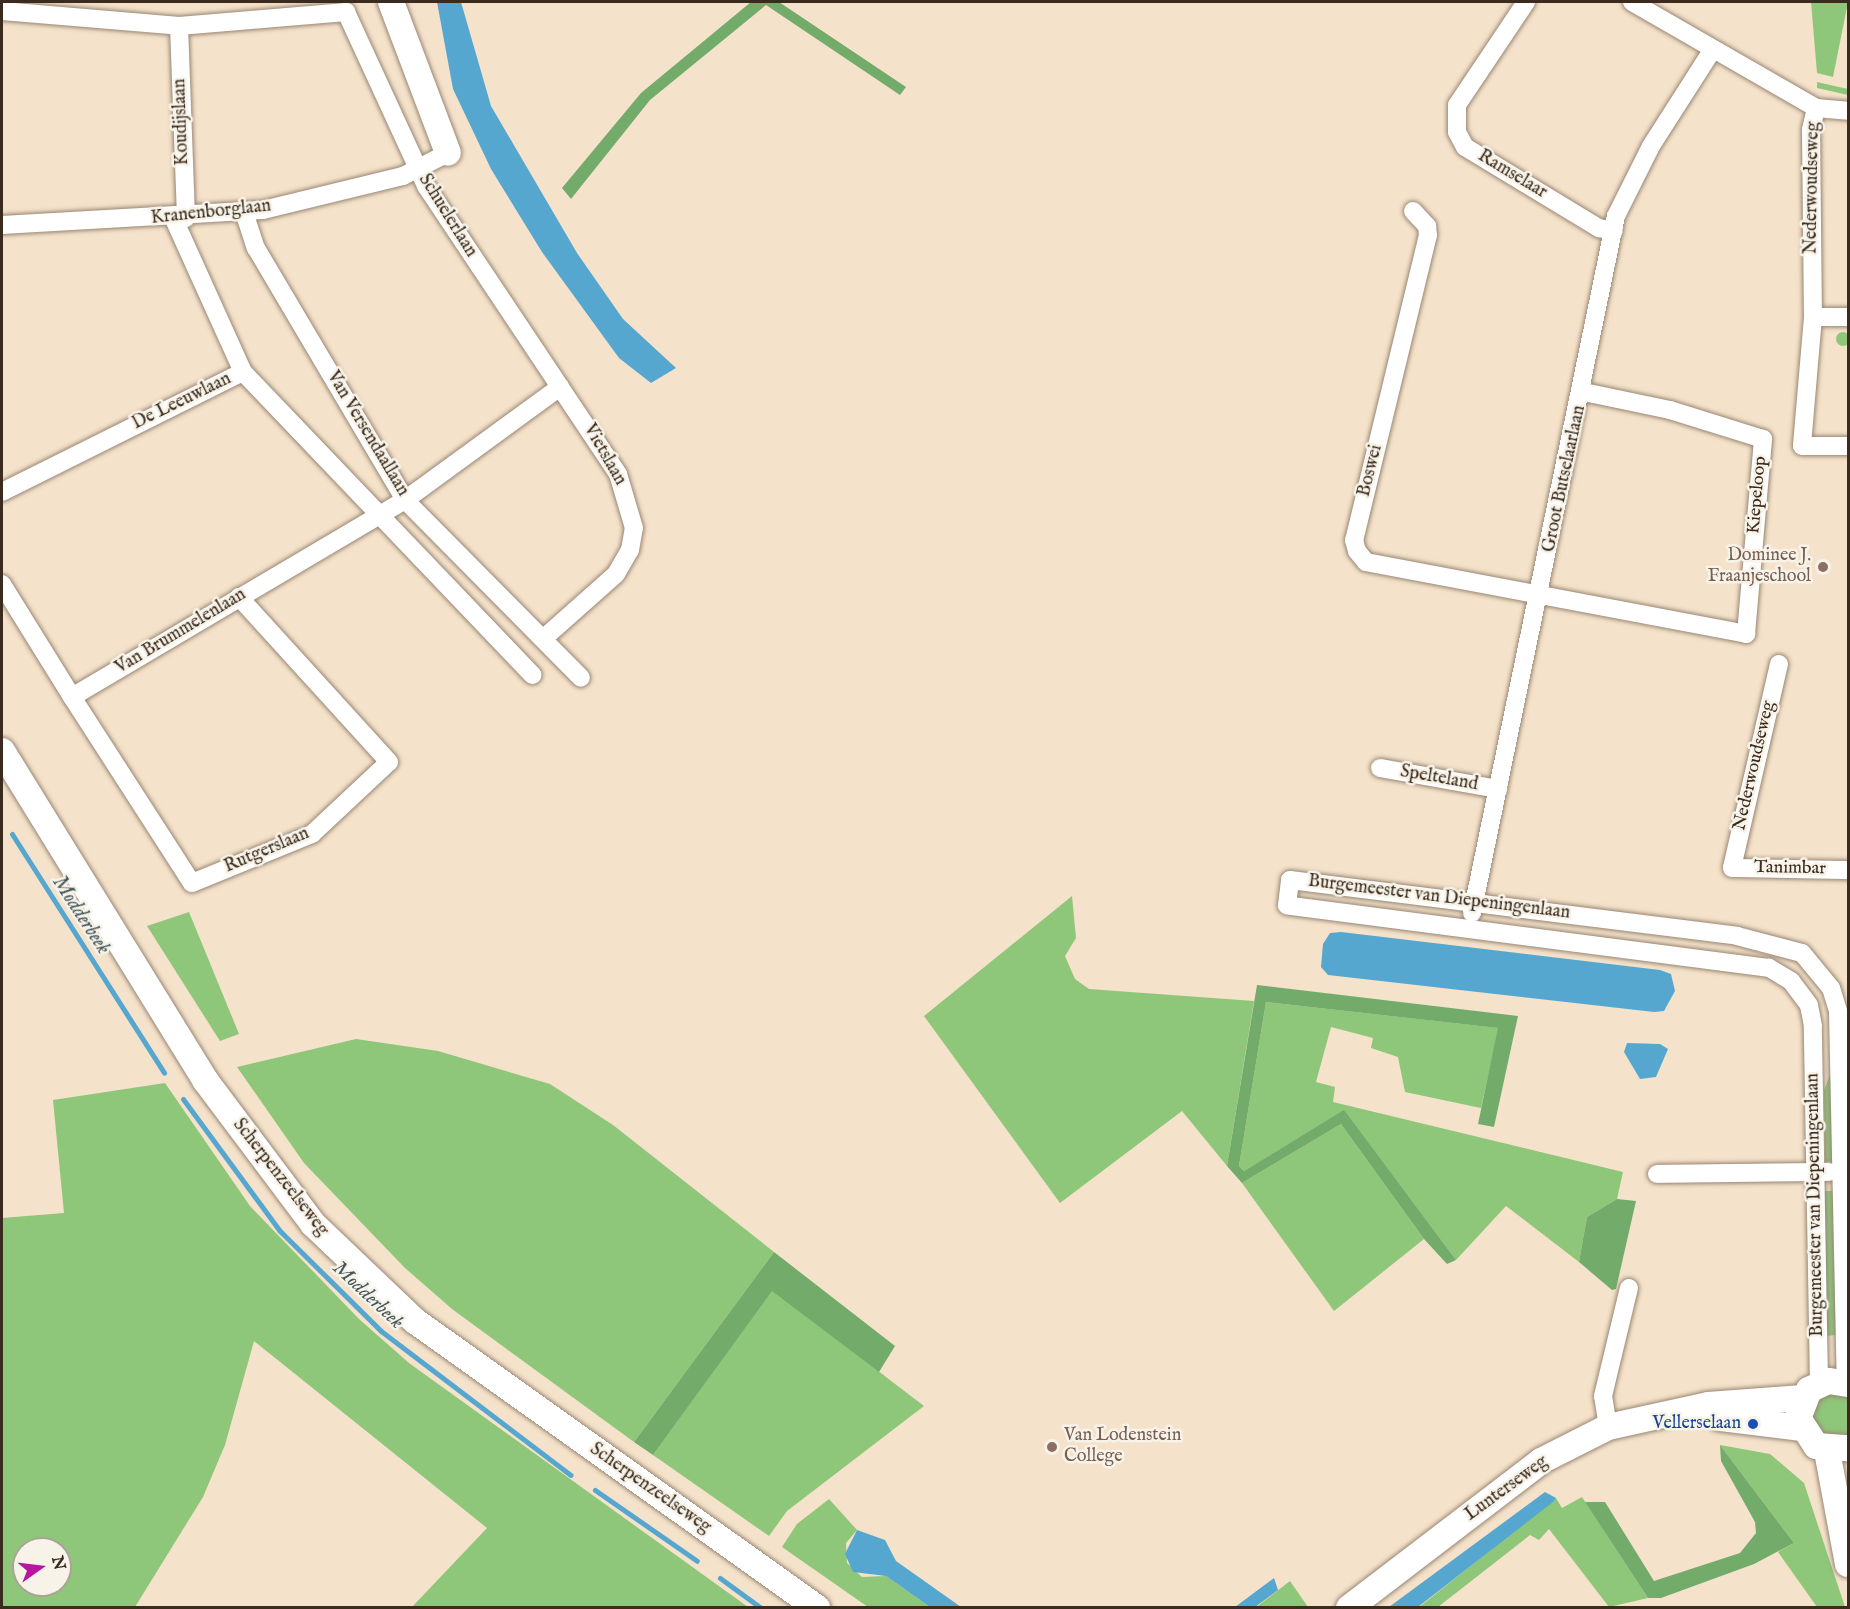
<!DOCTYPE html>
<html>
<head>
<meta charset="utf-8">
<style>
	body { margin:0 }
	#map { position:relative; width:1850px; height:1609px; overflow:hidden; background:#f5e2ca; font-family:"IM FELL English",serif }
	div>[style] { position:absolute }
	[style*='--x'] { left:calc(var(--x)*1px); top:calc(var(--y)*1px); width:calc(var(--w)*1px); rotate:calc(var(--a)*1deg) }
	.green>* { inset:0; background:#8ec67a }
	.round { border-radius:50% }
	.forest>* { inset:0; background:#72ab6a }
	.water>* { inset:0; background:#56a7d0 }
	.stream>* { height:5px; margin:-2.5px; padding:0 2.5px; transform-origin:2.5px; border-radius:2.5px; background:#56a7d0 }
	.roads { filter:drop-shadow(0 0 2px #988674) drop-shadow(0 0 2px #988674) }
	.street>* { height:18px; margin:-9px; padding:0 9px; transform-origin:9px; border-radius:9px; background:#fff }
	.secondary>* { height:26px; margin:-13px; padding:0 13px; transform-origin:13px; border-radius:13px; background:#fff }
	.dots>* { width:16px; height:16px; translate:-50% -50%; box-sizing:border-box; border:3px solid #f7f3e8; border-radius:50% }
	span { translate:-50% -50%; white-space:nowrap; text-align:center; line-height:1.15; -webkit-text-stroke:5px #f7f3e8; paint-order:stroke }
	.street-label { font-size:18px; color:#3b2a1e }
	.education-label { font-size:18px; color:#785e54 }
	.right { translate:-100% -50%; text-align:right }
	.left { translate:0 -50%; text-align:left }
	.transit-label { font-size:18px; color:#164399 }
	.water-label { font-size:20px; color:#44565c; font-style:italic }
	.frame { position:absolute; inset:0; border:3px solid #3b2a1e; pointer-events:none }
	.north { position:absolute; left:12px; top:1537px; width:60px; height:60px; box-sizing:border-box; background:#f7f3e8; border:2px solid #aca397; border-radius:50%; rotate:76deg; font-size:16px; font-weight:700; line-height:24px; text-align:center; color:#3b2a1e }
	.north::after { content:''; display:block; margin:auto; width:21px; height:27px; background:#b5179e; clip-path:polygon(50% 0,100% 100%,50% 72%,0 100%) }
</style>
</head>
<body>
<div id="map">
	<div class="green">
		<i style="clip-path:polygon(1811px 2px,1848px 2px,1833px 77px,1817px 73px)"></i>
		<i style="clip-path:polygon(1817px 82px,1848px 89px,1848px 95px,1817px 88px)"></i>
		<i class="round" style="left:1836px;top:332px;width:14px;height:14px"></i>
		<i style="clip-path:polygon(1072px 896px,1076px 938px,1065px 956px,1075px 979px,1089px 989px,1254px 1001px,1227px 1166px,1182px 1111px,1060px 1203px,924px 1016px)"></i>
		<i style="clip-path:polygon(189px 912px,239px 1034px,220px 1041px,147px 926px)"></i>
		<i style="clip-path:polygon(1266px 1002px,1499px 1028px,1481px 1108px,1405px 1092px,1398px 1057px,1371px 1048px,1373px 1038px,1331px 1027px,1316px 1082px,1335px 1087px,1333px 1102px,1623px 1172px,1617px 1199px,1587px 1217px,1579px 1262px,1506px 1206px,1456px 1260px,1344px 1111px,1244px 1171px,1239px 1166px)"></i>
		<i style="clip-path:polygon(356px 1039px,438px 1051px,550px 1084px,613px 1125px,774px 1252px,634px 1442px,452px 1309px,405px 1268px,304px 1163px,237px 1067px)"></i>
		<i style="clip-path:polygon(1832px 1070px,1834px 1161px,1825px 1161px,1824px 1090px)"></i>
		<i style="clip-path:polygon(evenodd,165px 1083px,250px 1206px,359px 1319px,409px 1363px,748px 1607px,412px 1607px,487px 1528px,254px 1341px,225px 1445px,203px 1497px,135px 1607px,2px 1607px,2px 1218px,64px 1213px,53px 1100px,165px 1083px,24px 1549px,60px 1549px,60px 1585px,24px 1585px,24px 1549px)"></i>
		<i style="clip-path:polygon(1341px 1124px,1424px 1239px,1334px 1311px,1242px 1183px)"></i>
		<i style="clip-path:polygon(1824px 1191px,1836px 1191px,1837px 1335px,1825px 1336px)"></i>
		<i style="clip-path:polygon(772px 1290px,924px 1406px,787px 1511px,769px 1536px,653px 1455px)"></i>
		<i style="clip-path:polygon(1827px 1393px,1848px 1398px,1848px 1435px,1843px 1439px,1814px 1432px,1810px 1409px)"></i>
		<i style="clip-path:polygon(1720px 1445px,1770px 1454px,1804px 1483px,1845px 1607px,1817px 1607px,1778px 1552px,1794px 1543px)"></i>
		<i style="clip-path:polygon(1582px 1497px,1648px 1598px,1609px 1607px,1549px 1529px,1539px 1540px,1530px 1535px,1438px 1607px,1418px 1608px,1556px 1498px,1562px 1508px)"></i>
		<i style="clip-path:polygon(829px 1499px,857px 1530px,846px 1543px,847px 1563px,862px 1577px,886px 1576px,930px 1607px,868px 1607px,782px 1547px,797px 1524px)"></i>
		<i style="clip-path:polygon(1290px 1581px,1308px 1607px,1255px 1608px)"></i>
	</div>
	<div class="forest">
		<i style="clip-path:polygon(751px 2px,779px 2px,906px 87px,900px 95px,766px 5px,650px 100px,571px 199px,562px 188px,641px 93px)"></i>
		<i style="clip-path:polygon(1257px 985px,1518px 1016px,1494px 1127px,1478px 1124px,1498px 1028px,1266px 1002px,1239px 1166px,1244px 1171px,1344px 1110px,1456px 1260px,1447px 1264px,1424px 1239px,1341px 1124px,1242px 1183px,1227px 1166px)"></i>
		<i style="clip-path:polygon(1617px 1199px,1636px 1201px,1616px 1289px,1612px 1290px,1579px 1262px,1587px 1217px)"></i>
		<i style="clip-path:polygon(774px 1252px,895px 1346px,879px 1372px,772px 1291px,653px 1455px,634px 1442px)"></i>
		<i style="clip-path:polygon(1720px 1445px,1794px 1543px,1754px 1564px,1661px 1598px,1648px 1598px,1585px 1502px,1605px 1502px,1654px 1581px,1740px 1553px,1756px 1533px,1755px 1522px,1721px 1461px)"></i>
	</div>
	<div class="water">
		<i style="clip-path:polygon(437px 2px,461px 2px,491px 106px,577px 253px,623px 319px,676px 368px,651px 383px,619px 358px,542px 252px,491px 169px,453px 89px)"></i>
		<i style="clip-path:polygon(1341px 932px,1660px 970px,1671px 974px,1675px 991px,1664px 1011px,1654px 1012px,1328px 975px,1321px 967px,1323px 944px,1330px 933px)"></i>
		<i style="clip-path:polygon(1627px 1043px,1660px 1044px,1668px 1049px,1656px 1077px,1640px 1079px,1624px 1052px)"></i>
		<i style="clip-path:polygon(1545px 1492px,1556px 1498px,1553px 1502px,1418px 1607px,1389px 1607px)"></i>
		<i style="clip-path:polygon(857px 1530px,885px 1540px,896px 1561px,961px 1607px,930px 1607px,886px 1576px,853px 1572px,845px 1554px)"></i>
		<i style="clip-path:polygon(1274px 1578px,1278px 1590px,1255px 1607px,1235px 1607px)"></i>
	</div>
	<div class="stream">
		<i style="--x:12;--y:834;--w:283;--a:57.5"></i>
		<i style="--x:183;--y:1099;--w:164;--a:53.7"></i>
		<i style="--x:280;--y:1231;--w:142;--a:44.7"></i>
		<i style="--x:381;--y:1331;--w:238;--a:37.2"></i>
		<i style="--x:595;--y:1490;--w:124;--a:34.8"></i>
		<i style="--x:720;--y:1578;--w:51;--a:36.2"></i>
	</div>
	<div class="roads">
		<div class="street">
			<i style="--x:1526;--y:2;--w:124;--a:123.8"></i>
			<i style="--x:1457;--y:105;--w:27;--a:90"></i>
			<i style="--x:1457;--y:132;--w:17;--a:62"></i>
			<i style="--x:1465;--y:147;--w:157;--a:31.2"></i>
			<i style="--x:1599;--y:228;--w:15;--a:11"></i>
			<i style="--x:1632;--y:2;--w:212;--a:29.9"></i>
			<i style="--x:1816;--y:108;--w:32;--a:5"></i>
			<i style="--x:2;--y:11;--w:178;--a:4.8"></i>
			<i style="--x:179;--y:26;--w:168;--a:-4.8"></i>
			<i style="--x:346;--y:12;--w:192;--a:65.3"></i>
			<i style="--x:426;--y:186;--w:242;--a:56.3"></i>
			<i style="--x:560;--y:387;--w:192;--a:143.9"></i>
			<i style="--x:405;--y:500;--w:387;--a:149.4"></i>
			<i style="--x:72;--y:697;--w:133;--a:-121.8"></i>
			<i style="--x:179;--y:26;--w:192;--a:87.9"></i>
			<i style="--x:1816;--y:108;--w:23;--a:103"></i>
			<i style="--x:1811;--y:130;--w:187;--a:89.4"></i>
			<i style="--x:1813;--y:317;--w:129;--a:94.9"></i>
			<i style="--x:1802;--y:446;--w:46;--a:0"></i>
			<i style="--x:1413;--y:211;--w:21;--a:47"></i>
			<i style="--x:1427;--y:226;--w:9;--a:84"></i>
			<i style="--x:1428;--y:235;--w:314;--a:103.6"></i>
			<i style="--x:1354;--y:540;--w:11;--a:75"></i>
			<i style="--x:1357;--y:551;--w:14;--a:51"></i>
			<i style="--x:1366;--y:562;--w:387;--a:10.7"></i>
			<i style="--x:1746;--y:634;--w:196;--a:-85"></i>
			<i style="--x:1763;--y:439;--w:97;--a:-162.7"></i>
			<i style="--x:1670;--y:410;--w:88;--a:-168.2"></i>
			<i style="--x:244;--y:212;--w:38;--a:72"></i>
			<i style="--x:256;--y:248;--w:293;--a:59.4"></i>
			<i style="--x:405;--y:500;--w:250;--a:45.3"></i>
			<i style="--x:2;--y:225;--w:261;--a:-3.3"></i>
			<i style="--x:263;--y:210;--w:144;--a:-13.7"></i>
			<i style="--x:403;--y:176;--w:51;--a:-27.1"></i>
			<i style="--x:1813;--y:317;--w:35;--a:0"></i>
			<i style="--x:243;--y:372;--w:419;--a:46.3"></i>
			<i style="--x:2;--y:492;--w:269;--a:-26.5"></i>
			<i style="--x:243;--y:372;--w:168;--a:-114.3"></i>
			<i style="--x:544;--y:638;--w:96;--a:-41.6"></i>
			<i style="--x:616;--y:574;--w:28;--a:-60"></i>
			<i style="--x:630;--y:550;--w:22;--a:-80"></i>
			<i style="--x:634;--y:528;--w:56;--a:-106.5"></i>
			<i style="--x:618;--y:474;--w:105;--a:-123.7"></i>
			<i style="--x:1779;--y:664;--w:209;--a:103"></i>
			<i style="--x:1732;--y:868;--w:116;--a:1"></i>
			<i style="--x:72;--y:697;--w:221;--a:57.2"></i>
			<i style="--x:192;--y:883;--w:130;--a:-22.2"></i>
			<i style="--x:312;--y:834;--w:105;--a:-43.1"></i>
			<i style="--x:389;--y:762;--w:223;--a:-132.3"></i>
			<i style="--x:1380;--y:768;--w:120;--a:10.1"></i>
			<i style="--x:1472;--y:913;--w:712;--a:-78.33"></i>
			<i style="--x:1616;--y:216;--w:78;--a:-63.4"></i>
			<i style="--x:1651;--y:146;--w:112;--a:-57.4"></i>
			<i style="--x:1657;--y:1174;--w:172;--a:-0.7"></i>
			<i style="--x:1819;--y:1383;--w:357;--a:-91"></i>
			<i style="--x:1813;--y:1026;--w:21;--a:-101"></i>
			<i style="--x:1809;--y:1005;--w:30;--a:-127"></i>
			<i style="--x:1791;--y:981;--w:26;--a:-149"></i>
			<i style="--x:1769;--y:968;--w:486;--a:-172.6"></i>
			<i style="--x:1287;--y:905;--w:25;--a:-83"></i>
			<i style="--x:1290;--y:880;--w:450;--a:7.1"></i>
			<i style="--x:1737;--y:936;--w:67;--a:14.7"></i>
			<i style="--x:1802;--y:953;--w:45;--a:50.4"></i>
			<i style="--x:1831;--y:988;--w:24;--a:73"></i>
			<i style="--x:1838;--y:1011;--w:372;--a:88.8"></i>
			<i style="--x:1608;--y:1427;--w:31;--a:-99"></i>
			<i style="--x:1603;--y:1396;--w:111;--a:-76.5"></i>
		</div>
		<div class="secondary">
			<i style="--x:391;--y:2;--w:161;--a:69.3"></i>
			<i style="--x:2;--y:751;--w:387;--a:58.3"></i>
			<i style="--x:205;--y:1080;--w:180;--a:53.1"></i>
			<i style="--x:313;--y:1224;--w:141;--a:43.6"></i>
			<i style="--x:415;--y:1321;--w:494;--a:35.5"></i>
			<i style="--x:1848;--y:1384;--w:20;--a:-171"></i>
			<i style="--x:1828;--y:1381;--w:21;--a:155"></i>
			<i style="--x:1809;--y:1390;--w:30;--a:111"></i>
			<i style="--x:1798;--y:1418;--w:33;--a:57"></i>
			<i style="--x:1816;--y:1446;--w:32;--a:4"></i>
			<i style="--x:1720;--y:1418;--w:82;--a:7"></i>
			<i style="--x:1827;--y:1451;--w:115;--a:79.5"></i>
			<i style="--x:1349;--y:1608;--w:242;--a:-37.4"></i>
			<i style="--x:1541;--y:1461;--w:75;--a:-26.9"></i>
			<i style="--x:1608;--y:1427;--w:102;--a:-12.4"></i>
			<i style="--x:1708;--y:1405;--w:95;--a:-4.2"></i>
		</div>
	</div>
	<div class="dots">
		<i style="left:1823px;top:567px;background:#8d6e63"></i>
		<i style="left:1753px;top:1424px;background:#1a4fb4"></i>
		<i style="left:1052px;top:1447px;background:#8d6e63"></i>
	</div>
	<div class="street-label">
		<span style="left:182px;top:122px;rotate:-92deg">Koudijslaan</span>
		<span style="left:1512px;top:175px;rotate:31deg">Ramselaar</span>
		<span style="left:1813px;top:188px;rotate:-89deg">Nederwoudseweg</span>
		<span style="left:211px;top:213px;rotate:-6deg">Kranenborglaan</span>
		<span style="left:447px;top:216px;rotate:58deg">Schuelerlaan</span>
		<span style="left:182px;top:402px;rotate:-26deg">De Leeuwlaan</span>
		<span style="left:367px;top:434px;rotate:59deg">Van Versendaallaan</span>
		<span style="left:604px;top:455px;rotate:60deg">Vietslaan</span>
		<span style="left:1371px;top:471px;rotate:-76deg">Boswei</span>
		<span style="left:1565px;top:479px;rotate:-78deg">Groot Butselaarlaan</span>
		<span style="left:1758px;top:495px;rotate:-85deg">Kiepeloop</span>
		<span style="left:181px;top:632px;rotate:-31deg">Van Brummelenlaan</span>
		<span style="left:1755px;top:766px;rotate:-77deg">Nederwoudseweg</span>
		<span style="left:1439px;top:779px;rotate:10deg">Spelteland</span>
		<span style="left:267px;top:851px;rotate:-23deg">Rutgerslaan</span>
		<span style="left:1790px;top:869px;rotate:1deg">Tanimbar</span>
		<span style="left:1439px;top:898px;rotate:7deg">Burgemeester van Diepeningenlaan</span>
		<span style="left:280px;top:1178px;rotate:52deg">Scherpenzeelseweg</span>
		<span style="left:1816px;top:1205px;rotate:-91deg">Burgemeester van Diepeningenlaan</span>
		<span style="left:650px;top:1489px;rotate:35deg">Scherpenzeelseweg</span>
		<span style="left:1507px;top:1489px;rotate:-36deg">Lunterseweg</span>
	</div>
	<div class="education-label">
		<span class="right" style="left:1811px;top:567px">Dominee J.<br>Fraanjeschool</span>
		<span class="left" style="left:1064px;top:1447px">Van Lodenstein<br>College</span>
	</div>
	<div class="transit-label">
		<span class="right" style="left:1741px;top:1424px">Vellerselaan</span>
	</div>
	<div class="water-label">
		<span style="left:81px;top:915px;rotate:57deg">Modderbeek</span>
		<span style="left:368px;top:1295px;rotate:43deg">Modderbeek</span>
	</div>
	<div class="frame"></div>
	<div class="north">N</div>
</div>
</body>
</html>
